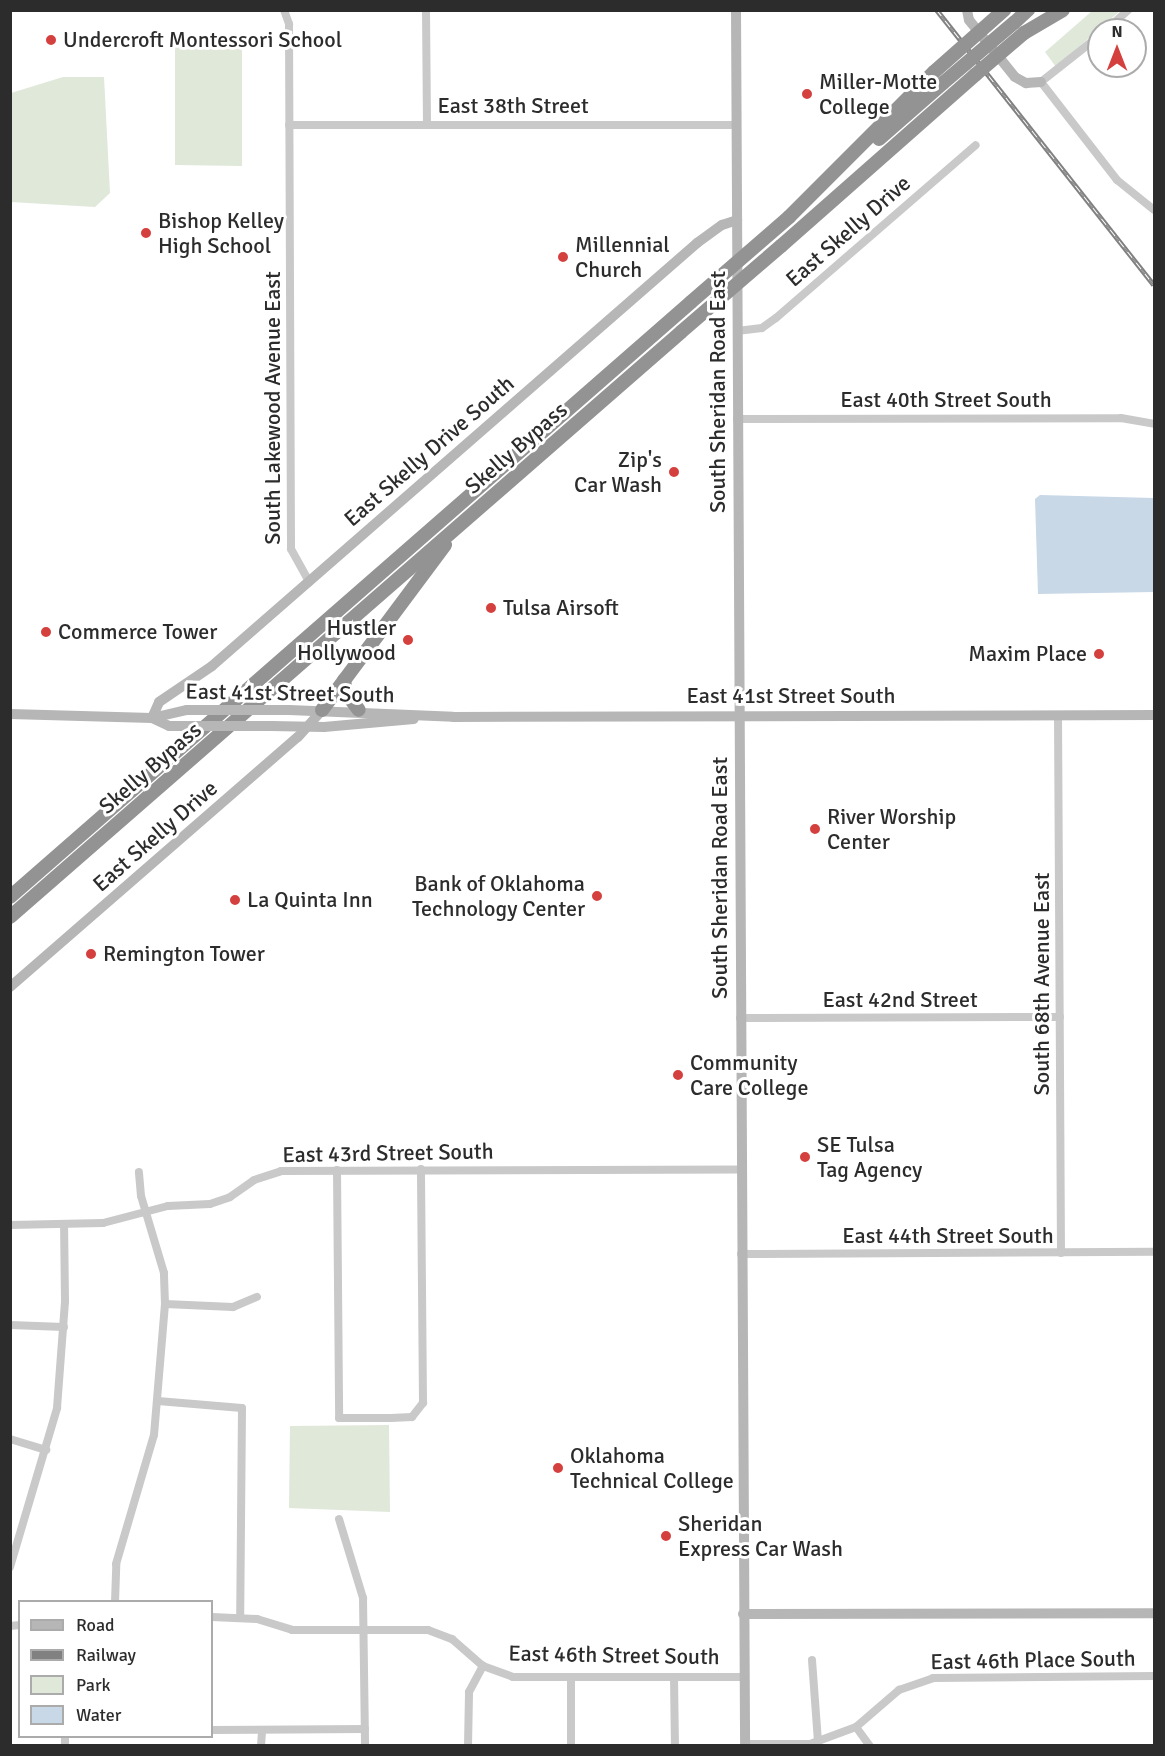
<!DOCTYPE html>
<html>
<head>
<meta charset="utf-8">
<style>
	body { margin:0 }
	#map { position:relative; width:1165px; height:1756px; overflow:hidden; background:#fff; font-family:Signika,sans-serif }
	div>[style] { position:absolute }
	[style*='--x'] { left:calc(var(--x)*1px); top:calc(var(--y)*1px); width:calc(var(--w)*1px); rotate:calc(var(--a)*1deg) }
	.green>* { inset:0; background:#e0e8da }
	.water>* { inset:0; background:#c8d8e7 }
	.street>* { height:8px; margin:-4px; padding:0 4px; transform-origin:4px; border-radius:4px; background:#c9c9c9 }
	.secondary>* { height:10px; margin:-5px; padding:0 5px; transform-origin:5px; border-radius:5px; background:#b6b6b6 }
	.highway>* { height:14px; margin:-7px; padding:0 7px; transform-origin:7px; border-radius:7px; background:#939393 }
	.rail>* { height:4.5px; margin-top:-2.25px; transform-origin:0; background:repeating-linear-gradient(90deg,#fff 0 7px,#818181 0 14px); box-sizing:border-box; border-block:2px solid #818181 }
	.secondary-bridge>* { height:10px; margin:-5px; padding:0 5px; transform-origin:5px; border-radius:5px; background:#b6b6b6 }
	.highway-bridge>* { height:14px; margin:-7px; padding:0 7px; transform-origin:7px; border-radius:7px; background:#939393 }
	.dots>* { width:16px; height:16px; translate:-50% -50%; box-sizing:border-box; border:3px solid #fff; border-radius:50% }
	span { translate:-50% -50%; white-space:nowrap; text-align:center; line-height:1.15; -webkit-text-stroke:6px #fff; paint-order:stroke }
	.poi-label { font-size:22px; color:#2c2c2c }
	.left { translate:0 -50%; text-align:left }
	.right { translate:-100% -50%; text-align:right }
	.street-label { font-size:22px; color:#2c2c2c }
	.frame { position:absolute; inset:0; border:12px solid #2c2c2c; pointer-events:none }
	.legend { position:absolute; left:18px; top:1600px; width:195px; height:138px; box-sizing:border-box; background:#fff; border:2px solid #ababab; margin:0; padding:8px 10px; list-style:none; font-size:18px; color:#2c2c2c }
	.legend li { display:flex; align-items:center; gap:12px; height:30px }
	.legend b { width:30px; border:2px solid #ababab }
	.north { position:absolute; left:1087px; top:18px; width:60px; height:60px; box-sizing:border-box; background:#fff; border:2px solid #ababab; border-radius:50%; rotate:0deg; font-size:16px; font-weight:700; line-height:24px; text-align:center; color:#2c2c2c }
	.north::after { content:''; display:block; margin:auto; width:21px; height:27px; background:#d4403d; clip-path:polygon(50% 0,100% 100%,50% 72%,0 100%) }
</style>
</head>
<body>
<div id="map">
	<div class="green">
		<i style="clip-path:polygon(1092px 11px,1120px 11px,1056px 67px,1045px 52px)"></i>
		<i style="clip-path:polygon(175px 42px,242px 42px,242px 166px,175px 165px)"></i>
		<i style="clip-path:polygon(63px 77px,104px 77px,110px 193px,95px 207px,11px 202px,11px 93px)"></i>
		<i style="clip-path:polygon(389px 1425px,390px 1512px,289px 1508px,290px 1426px)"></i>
	</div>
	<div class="water">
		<i style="clip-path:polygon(1040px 495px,1154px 498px,1154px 592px,1038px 594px,1035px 499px)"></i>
	</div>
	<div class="street">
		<i style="--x:284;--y:10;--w:15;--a:70"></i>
		<i style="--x:289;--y:24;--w:525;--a:89.78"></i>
		<i style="--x:291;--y:549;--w:38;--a:61"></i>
		<i style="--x:426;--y:10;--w:114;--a:89.5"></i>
		<i style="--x:1106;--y:30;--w:30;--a:-42"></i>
		<i style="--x:1099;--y:36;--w:74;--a:141.6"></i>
		<i style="--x:1041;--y:82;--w:124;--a:52.2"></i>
		<i style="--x:1117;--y:180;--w:48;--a:39"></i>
		<i style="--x:289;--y:125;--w:448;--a:0"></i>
		<i style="--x:737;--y:331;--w:25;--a:-7"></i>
		<i style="--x:762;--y:328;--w:17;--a:-36"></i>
		<i style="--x:776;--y:318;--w:264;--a:-40.9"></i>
		<i style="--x:737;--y:419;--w:384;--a:-0.1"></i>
		<i style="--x:1121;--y:418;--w:34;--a:10"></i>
		<i style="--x:1058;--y:715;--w:538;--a:89.68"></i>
		<i style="--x:740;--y:1018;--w:320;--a:-0.2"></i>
		<i style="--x:337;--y:1170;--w:248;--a:89.5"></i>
		<i style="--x:339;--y:1418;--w:52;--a:0"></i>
		<i style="--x:391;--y:1418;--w:21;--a:-3"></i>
		<i style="--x:412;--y:1417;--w:18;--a:-52"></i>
		<i style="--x:423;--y:1403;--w:234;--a:-90.5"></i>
		<i style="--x:10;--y:1225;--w:93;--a:-1.2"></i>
		<i style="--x:103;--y:1223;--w:67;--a:-14.7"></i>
		<i style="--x:168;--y:1206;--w:42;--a:-2.7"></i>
		<i style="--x:210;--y:1204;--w:21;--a:-19"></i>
		<i style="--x:230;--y:1197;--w:29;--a:-35"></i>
		<i style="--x:254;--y:1180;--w:28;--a:-18"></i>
		<i style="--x:281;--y:1171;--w:460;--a:-0.2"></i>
		<i style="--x:741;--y:1254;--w:413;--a:-0.3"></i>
		<i style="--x:165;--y:1304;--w:68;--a:2.5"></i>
		<i style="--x:233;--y:1307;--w:26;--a:-23"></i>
		<i style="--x:10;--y:1325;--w:54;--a:2.1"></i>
		<i style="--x:158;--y:1401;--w:84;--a:4.8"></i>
		<i style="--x:242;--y:1408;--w:209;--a:90.5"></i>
		<i style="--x:10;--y:1439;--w:38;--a:17"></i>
		<i style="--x:339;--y:1519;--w:83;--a:73.1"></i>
		<i style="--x:363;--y:1598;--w:148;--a:89.2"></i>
		<i style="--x:10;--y:1567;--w:166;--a:-73.5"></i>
		<i style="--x:57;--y:1408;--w:107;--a:-85.7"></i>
		<i style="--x:65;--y:1301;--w:77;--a:-90.7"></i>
		<i style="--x:115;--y:1602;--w:38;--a:-88"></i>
		<i style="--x:116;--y:1564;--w:134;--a:-73.6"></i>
		<i style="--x:154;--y:1435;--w:131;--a:-85.2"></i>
		<i style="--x:165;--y:1304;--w:31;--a:-92"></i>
		<i style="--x:164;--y:1273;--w:80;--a:-106.6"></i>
		<i style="--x:141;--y:1196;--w:24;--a:-95"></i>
		<i style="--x:212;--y:1617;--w:45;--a:2.5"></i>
		<i style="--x:257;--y:1619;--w:37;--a:17"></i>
		<i style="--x:292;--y:1630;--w:136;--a:0"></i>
		<i style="--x:428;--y:1630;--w:26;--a:21"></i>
		<i style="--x:452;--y:1639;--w:41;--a:41.1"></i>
		<i style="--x:483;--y:1666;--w:32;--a:20"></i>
		<i style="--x:513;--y:1677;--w:231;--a:0"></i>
		<i style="--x:10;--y:1626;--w:10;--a:-6"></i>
		<i style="--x:812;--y:1660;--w:82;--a:85.8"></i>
		<i style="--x:571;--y:1677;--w:69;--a:90"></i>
		<i style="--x:674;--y:1677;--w:69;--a:89.2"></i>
		<i style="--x:856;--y:1727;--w:57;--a:-40.7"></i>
		<i style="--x:899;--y:1690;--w:36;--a:-19"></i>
		<i style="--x:933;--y:1678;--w:221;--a:-0.5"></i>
		<i style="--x:212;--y:1730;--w:153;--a:-0.4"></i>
		<i style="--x:65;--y:1736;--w:10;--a:90"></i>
		<i style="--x:745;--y:1744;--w:65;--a:0"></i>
		<i style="--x:810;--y:1744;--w:49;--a:-20.3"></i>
		<i style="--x:856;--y:1727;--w:24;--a:54"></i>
		<i style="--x:261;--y:1746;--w:16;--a:-86"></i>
		<i style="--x:468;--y:1746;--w:54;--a:-88.9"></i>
		<i style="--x:469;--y:1692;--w:30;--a:-62"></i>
	</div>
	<div class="secondary">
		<i style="--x:736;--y:10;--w:1736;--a:89.7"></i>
		<i style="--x:967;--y:10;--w:10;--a:79"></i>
		<i style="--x:969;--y:20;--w:73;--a:51.1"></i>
		<i style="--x:1015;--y:77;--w:13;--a:29"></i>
		<i style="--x:1026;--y:83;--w:15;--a:-4"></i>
		<i style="--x:289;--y:710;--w:164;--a:2.4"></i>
		<i style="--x:453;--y:717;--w:701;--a:-0.16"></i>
		<i style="--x:10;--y:714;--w:142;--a:1.6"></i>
		<i style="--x:152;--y:718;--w:36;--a:-13"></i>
		<i style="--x:152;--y:718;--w:17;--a:-66"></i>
		<i style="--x:159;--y:702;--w:64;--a:-34.2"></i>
		<i style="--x:212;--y:666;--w:644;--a:-41.09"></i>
		<i style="--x:697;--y:243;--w:31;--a:-36"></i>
		<i style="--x:722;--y:225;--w:16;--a:-18"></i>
		<i style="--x:152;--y:718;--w:19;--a:25"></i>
		<i style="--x:169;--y:726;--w:33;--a:0"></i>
		<i style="--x:271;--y:726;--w:53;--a:1.1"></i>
		<i style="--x:324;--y:727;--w:90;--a:-5.1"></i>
		<i style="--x:10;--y:987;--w:381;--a:-41"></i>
		<i style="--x:298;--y:737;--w:36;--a:-48"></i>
		<i style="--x:743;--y:1614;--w:411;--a:-0.1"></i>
	</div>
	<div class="highway">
		<i style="--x:1015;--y:22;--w:18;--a:-43"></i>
		<i style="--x:1024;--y:33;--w:45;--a:-30.5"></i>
		<i style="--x:879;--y:139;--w:85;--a:-41.2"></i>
		<i style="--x:789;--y:217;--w:205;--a:-45"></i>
		<i style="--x:781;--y:246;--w:259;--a:-41.4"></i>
		<i style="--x:344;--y:680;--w:13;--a:81"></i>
		<i style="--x:346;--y:693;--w:21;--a:53"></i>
		<i style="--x:322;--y:710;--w:206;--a:-53.3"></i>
		<i style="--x:10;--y:897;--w:904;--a:-41.14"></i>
		<i style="--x:10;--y:917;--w:890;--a:-41.08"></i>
	</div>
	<div class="rail">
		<i style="--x:937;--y:10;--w:350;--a:51.7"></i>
	</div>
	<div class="secondary-bridge">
		<i style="--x:187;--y:710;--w:102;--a:0"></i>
		<i style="--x:202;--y:726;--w:69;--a:0"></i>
	</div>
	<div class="highway-bridge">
		<i style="--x:934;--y:72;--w:94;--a:-41.5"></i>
		<i style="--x:975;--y:75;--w:65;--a:-40.6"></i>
		<i style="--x:943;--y:83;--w:94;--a:-40.3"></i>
		<i style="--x:691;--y:302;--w:130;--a:-40.9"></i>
		<i style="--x:681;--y:332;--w:132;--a:-40.7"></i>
	</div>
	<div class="dots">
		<i style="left:51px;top:40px;background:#d4403d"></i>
		<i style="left:807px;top:94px;background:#d4403d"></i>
		<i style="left:146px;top:233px;background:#d4403d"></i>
		<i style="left:563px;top:257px;background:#d4403d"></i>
		<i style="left:674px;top:472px;background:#d4403d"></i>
		<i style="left:491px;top:608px;background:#d4403d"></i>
		<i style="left:46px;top:632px;background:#d4403d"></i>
		<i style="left:408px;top:640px;background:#d4403d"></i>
		<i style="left:1099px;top:654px;background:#d4403d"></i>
		<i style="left:815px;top:829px;background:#d4403d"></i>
		<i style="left:597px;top:896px;background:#d4403d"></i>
		<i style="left:235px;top:900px;background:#d4403d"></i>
		<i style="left:91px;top:954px;background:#d4403d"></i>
		<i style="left:678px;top:1075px;background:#d4403d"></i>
		<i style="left:805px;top:1157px;background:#d4403d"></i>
		<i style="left:558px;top:1468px;background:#d4403d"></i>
		<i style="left:666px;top:1536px;background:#d4403d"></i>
	</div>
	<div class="poi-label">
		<span class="left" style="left:63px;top:40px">Undercroft Montessori School</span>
		<span class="left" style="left:819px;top:94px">Miller-Motte<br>College</span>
		<span class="left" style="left:158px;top:233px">Bishop Kelley<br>High School</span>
		<span class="left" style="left:575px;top:257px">Millennial<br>Church</span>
		<span class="right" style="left:662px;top:472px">Zip's<br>Car Wash</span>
		<span class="left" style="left:503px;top:608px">Tulsa Airsoft</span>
		<span class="right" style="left:396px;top:640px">Hustler<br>Hollywood</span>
		<span class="left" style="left:58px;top:632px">Commerce Tower</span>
		<span class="right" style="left:1087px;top:654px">Maxim Place</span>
		<span class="left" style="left:827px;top:829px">River Worship<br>Center</span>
		<span class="right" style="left:585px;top:896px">Bank of Oklahoma<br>Technology Center</span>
		<span class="left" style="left:247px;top:900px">La Quinta Inn</span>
		<span class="left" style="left:103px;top:954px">Remington Tower</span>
		<span class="left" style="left:690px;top:1075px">Community<br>Care College</span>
		<span class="left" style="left:817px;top:1157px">SE Tulsa<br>Tag Agency</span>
		<span class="left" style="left:570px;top:1468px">Oklahoma<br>Technical College</span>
		<span class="left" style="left:678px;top:1536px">Sheridan<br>Express Car Wash</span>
	</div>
	<div class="street-label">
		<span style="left:513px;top:106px">East 38th Street</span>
		<span style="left:848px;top:231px;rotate:-41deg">East Skelly Drive</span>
		<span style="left:718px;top:392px;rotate:-90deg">South Sheridan Road East</span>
		<span style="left:946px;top:400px">East 40th Street South</span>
		<span style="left:273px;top:408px;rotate:-90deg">South Lakewood Avenue East</span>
		<span style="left:516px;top:448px;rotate:-41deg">Skelly Bypass</span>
		<span style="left:429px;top:451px;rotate:-41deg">East Skelly Drive South</span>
		<span style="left:290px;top:693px;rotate:1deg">East 41st Street South</span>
		<span style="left:791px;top:696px">East 41st Street South</span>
		<span style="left:150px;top:768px;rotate:-41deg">Skelly Bypass</span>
		<span style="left:155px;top:836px;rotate:-41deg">East Skelly Drive</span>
		<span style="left:720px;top:878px;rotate:-90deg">South Sheridan Road East</span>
		<span style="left:1042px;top:984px;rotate:-90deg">South 68th Avenue East</span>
		<span style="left:900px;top:1000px">East 42nd Street</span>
		<span style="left:388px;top:1153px;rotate:-1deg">East 43rd Street South</span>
		<span style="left:948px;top:1236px">East 44th Street South</span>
		<span style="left:614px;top:1655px;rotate:1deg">East 46th Street South</span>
		<span style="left:1033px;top:1660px;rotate:-1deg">East 46th Place South</span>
	</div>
	<div class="frame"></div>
	<ul class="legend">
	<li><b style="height:8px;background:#b6b6b6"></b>Road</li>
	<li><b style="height:8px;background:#818181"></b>Railway</li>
	<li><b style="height:16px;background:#e0e8da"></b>Park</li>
	<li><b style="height:16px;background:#c8d8e7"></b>Water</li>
	</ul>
	<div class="north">N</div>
</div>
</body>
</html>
